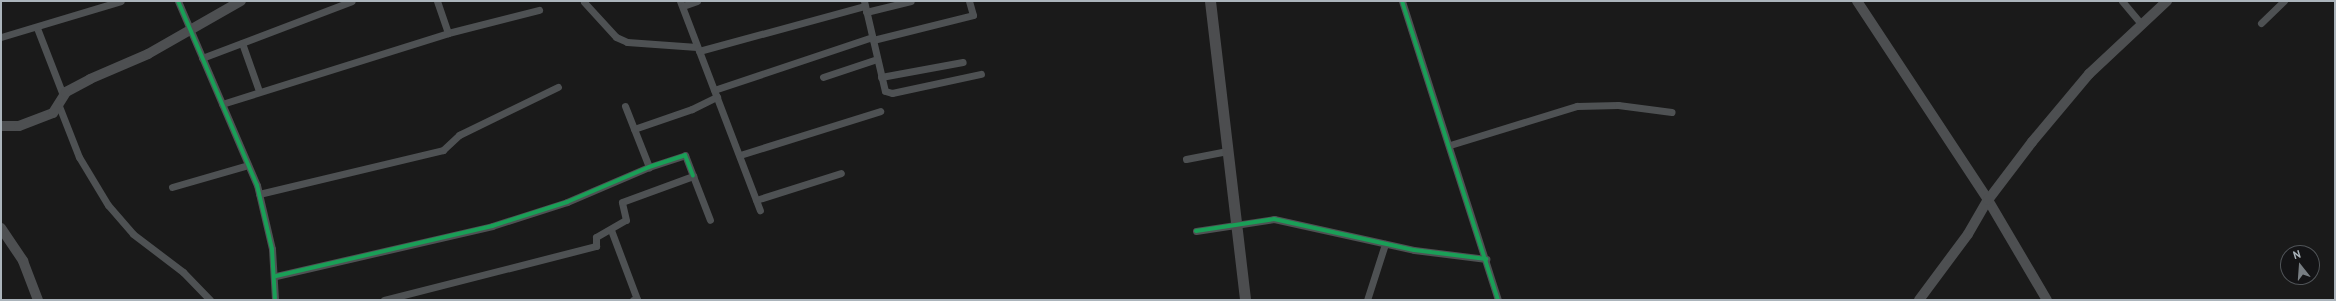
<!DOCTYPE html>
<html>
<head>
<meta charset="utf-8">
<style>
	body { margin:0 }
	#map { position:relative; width:2336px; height:301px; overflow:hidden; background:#1a1a1a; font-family:"PT Sans",sans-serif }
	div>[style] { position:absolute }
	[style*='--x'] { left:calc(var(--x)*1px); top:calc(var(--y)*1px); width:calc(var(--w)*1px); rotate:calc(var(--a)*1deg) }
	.minor>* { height:7px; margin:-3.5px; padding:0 3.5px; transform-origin:3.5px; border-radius:3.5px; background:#4e5153 }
	.secondary>* { height:10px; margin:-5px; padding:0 5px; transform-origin:5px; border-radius:5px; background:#4d4f51 }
	.primary>* { height:11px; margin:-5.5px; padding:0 5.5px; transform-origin:5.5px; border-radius:5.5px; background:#4c4d4f }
	.cycleway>* { height:4px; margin:-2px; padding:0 2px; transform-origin:2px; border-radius:2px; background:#1a9f57 }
	span { translate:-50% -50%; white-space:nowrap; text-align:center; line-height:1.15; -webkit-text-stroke:4px #141416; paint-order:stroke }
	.frame { position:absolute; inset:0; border:2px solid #abb4bb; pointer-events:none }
	.north { position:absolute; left:2280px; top:245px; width:40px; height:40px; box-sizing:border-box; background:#141416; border:1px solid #505458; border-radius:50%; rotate:343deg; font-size:11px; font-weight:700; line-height:16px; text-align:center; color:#abb4bb }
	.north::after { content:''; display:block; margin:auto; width:14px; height:18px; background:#787e83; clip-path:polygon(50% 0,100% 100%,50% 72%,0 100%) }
</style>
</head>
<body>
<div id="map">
	<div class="minor">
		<i style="--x:178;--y:1;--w:200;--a:66.8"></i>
		<i style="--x:257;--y:185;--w:66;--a:76.8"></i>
		<i style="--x:272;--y:249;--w:51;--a:86.6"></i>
		<i style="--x:437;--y:1;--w:34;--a:71"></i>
		<i style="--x:448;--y:33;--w:94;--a:-14.2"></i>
		<i style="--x:680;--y:1;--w:224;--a:69.1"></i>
		<i style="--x:864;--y:1;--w:92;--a:76.9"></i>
		<i style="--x:885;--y:91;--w:7;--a:16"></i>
		<i style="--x:892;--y:93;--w:91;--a:-12.1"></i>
		<i style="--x:1402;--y:1;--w:314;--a:72.2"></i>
		<i style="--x:2122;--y:1;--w:30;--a:50"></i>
		<i style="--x:584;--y:2;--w:47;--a:47.6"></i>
		<i style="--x:616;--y:37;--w:12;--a:24"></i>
		<i style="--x:627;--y:42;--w:70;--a:4.1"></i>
		<i style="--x:683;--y:6;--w:15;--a:-20"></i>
		<i style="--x:866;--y:12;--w:46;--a:-13.7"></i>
		<i style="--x:2261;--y:23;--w:32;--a:-44"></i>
		<i style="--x:37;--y:28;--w:72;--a:68.8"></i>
		<i style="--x:1;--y:37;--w:125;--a:-16.7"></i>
		<i style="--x:873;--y:40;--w:103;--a:-14"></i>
		<i style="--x:973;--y:15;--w:15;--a:-106"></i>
		<i style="--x:242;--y:43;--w:51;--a:70.5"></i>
		<i style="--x:699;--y:51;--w:172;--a:-15.2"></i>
		<i style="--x:202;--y:58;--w:160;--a:-20.8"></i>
		<i style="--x:823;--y:77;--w:57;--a:-18.4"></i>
		<i style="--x:881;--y:77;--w:83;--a:-10.4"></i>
		<i style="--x:714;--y:90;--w:167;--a:-18.5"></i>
		<i style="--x:222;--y:104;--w:237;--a:-17.4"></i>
		<i style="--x:59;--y:106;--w:55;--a:68.6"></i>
		<i style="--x:79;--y:157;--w:56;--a:58.9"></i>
		<i style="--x:108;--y:205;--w:38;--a:49"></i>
		<i style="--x:133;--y:234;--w:63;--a:37.2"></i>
		<i style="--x:183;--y:272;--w:39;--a:46"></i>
		<i style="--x:625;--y:106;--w:66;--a:68.5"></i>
		<i style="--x:634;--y:129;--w:61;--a:-19"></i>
		<i style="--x:692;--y:109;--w:28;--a:-26"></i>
		<i style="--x:1450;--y:145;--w:133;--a:-17.1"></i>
		<i style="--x:1577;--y:106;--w:41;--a:-1.4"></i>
		<i style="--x:1618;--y:105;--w:54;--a:7.4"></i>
		<i style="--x:740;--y:155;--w:147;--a:-17.4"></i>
		<i style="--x:1186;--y:159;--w:42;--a:-11"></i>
		<i style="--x:172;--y:187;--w:79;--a:-16.1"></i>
		<i style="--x:259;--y:194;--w:189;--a:-13.4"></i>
		<i style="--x:443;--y:150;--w:22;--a:-43"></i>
		<i style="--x:459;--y:135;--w:110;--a:-25.9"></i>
		<i style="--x:756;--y:200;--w:89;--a:-17.6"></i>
		<i style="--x:611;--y:230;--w:74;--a:69.4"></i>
		<i style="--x:637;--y:299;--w:4;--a:166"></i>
		<i style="--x:1196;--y:231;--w:79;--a:-8.7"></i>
		<i style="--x:1274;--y:219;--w:143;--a:12.5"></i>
		<i style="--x:1414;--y:250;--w:73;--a:7.1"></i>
		<i style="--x:276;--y:276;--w:222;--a:-13"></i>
		<i style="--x:492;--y:226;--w:79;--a:-17.7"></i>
		<i style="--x:567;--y:202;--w:89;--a:-23.1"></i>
		<i style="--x:649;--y:167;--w:38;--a:-18"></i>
		<i style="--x:685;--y:155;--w:22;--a:69"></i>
		<i style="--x:384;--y:300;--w:219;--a:-14.3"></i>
		<i style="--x:596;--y:246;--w:9;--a:-90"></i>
		<i style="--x:596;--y:237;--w:34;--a:-30"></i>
		<i style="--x:626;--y:220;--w:18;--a:-103"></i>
		<i style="--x:622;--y:202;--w:76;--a:-20.1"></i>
		<i style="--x:693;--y:176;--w:47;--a:68.9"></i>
		<i style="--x:1367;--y:300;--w:59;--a:-72.2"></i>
	</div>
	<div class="secondary">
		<i style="--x:1857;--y:1;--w:238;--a:56.6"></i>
		<i style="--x:1988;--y:200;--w:116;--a:59.5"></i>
		<i style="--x:1;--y:126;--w:18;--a:0"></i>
		<i style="--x:19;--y:126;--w:36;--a:-21"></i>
		<i style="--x:53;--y:113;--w:25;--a:-58"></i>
		<i style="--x:66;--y:92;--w:27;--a:-28"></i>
		<i style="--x:90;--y:79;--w:63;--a:-23.3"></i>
		<i style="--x:148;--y:54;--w:107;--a:-29.7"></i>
		<i style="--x:1;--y:228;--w:40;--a:56"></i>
		<i style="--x:23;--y:261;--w:42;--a:69"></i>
		<i style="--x:1919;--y:300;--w:82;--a:-53.4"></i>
		<i style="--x:1968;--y:234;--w:39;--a:-60"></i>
		<i style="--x:1988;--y:200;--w:73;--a:-52.8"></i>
		<i style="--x:2032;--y:142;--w:89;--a:-50"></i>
		<i style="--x:2089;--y:74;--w:107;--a:-43.1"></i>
	</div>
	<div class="primary">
		<i style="--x:1210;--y:1;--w:301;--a:83.3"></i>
	</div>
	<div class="cycleway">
		<i style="--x:178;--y:1;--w:200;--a:66.8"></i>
		<i style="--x:257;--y:185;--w:66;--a:76.8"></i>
		<i style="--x:272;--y:249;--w:51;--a:86.6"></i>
		<i style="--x:1402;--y:1;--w:314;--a:72.2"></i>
		<i style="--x:1196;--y:231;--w:79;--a:-8.7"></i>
		<i style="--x:1274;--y:219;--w:143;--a:12.5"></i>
		<i style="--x:1414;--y:250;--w:73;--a:7.1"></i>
		<i style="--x:276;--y:276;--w:222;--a:-13"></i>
		<i style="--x:492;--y:226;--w:79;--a:-17.7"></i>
		<i style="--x:567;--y:202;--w:89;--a:-23.1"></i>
		<i style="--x:649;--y:167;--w:38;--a:-18"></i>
		<i style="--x:685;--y:155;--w:22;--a:69"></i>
	</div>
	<div class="frame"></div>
	<div class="north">N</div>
</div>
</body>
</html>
